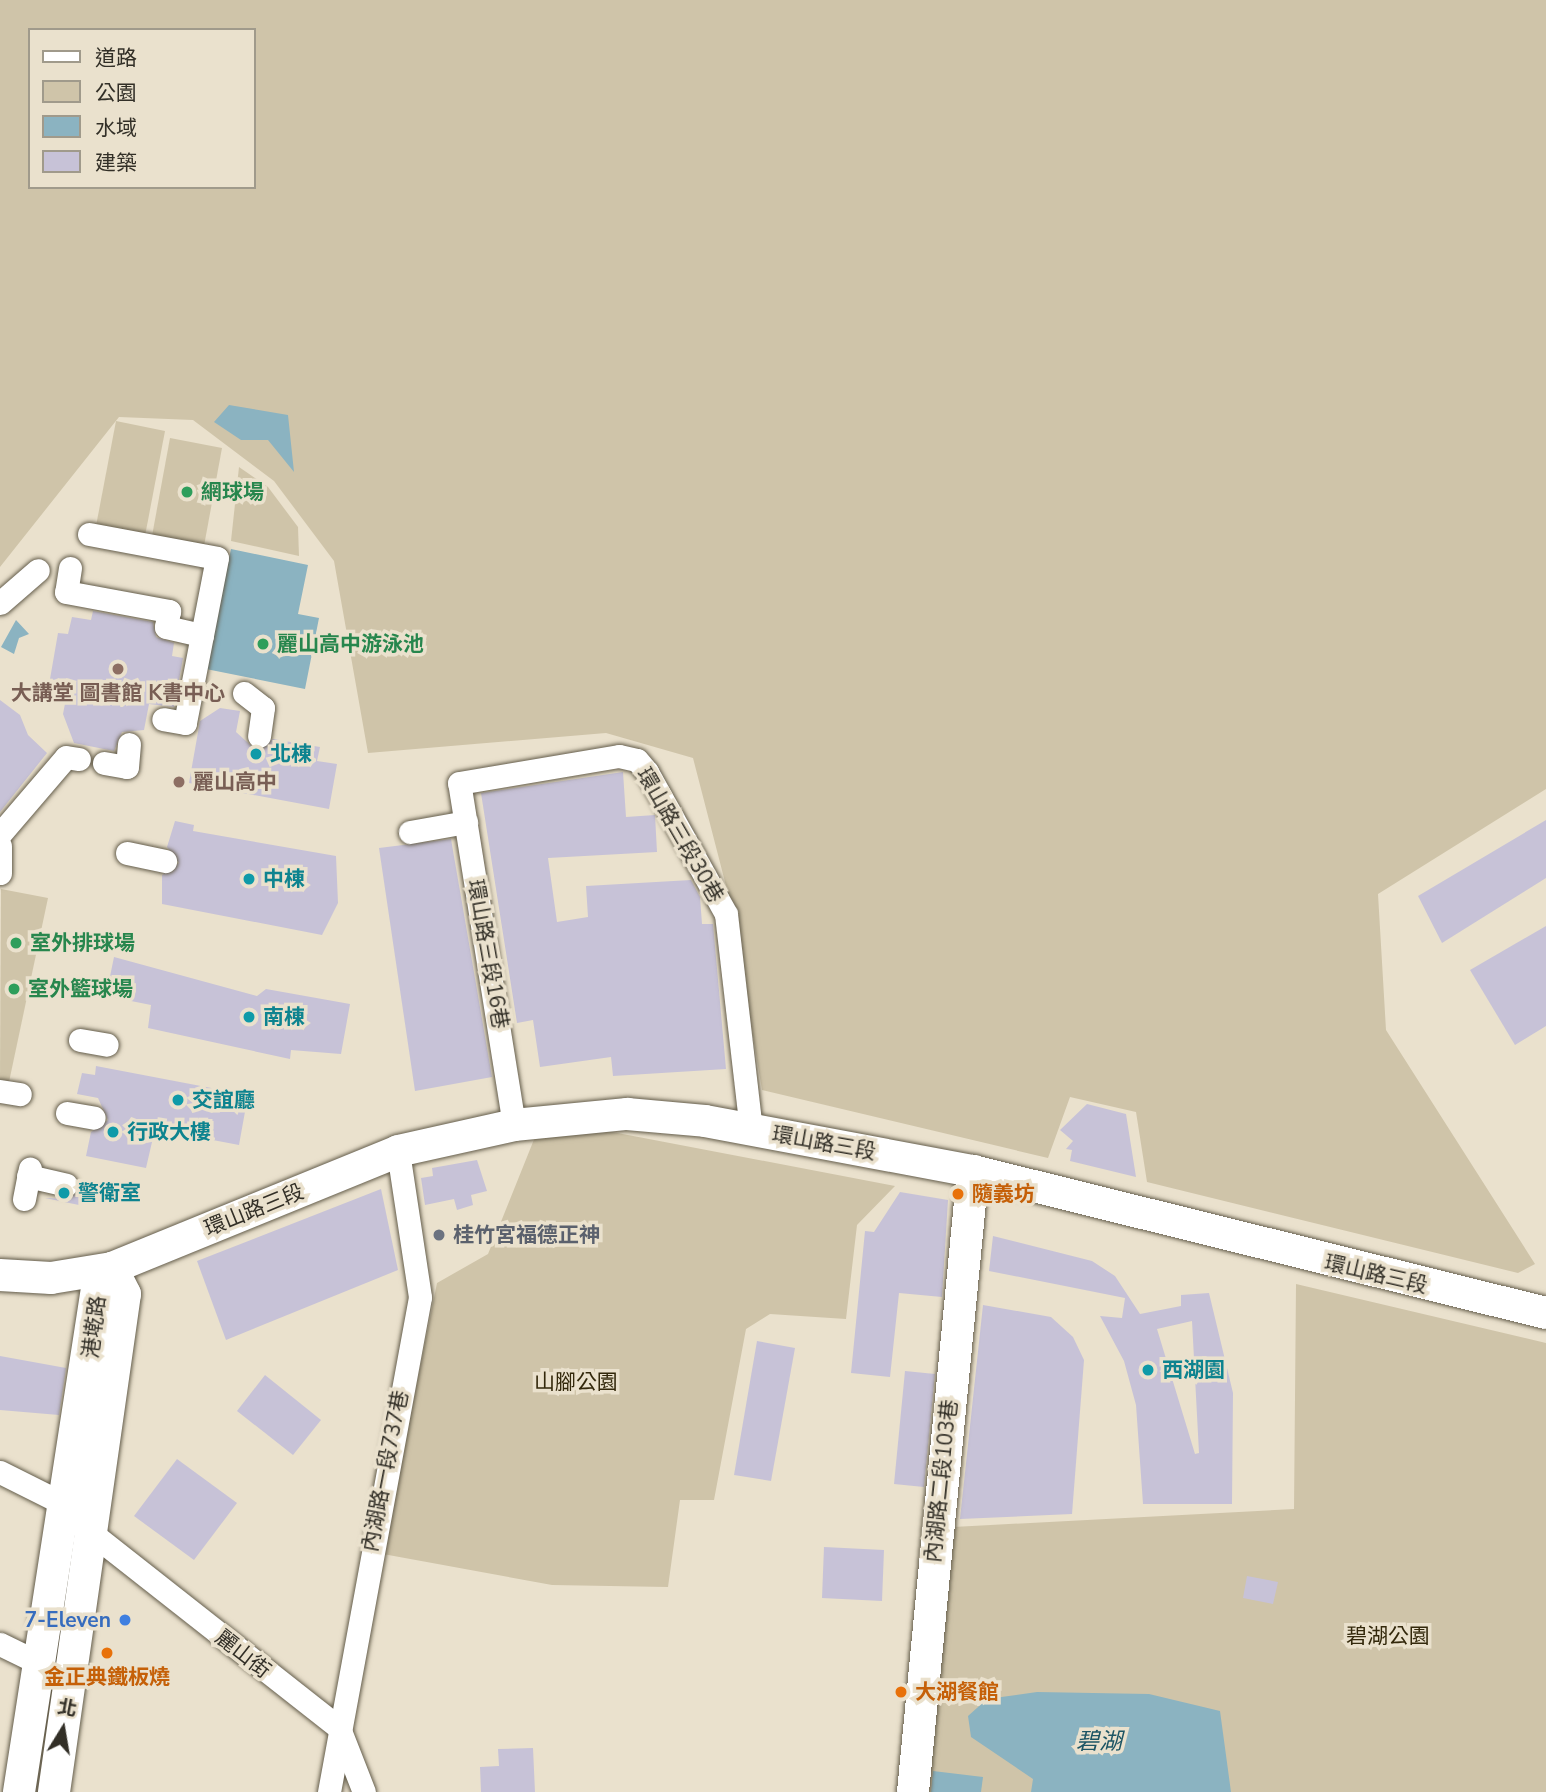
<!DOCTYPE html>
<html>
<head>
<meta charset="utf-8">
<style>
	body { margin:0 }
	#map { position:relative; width:1546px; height:1792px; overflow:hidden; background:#eae1cd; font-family:"Nunito Sans","Noto Sans TC",sans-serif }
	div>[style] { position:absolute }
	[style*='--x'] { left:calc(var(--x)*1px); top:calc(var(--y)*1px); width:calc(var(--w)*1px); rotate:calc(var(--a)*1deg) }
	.green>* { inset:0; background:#cfc4a9 }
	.water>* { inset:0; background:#8bb3c1 }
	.building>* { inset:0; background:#c7c2d7 }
	.roads { filter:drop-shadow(0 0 2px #645d4b) drop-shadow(0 0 2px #645d4b) }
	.street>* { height:23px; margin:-11.5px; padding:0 11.5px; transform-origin:11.5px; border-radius:11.5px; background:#fff }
	.secondary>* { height:32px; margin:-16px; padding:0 16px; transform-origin:16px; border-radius:16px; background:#fff }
	.dots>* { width:19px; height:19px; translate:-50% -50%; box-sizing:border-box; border:4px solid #eae1cd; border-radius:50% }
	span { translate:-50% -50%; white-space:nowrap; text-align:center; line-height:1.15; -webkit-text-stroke:7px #eae1cd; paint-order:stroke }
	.leisure-label { font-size:21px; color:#27864d; font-weight:700 }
	.left { translate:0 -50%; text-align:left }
	.education-label { font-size:21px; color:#785e54; font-weight:700 }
	.culture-label { font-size:21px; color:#0d838f; font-weight:700 }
	.street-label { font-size:21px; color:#322f27 }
	.food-label { font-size:21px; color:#c56008; font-weight:700 }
	.worship-label { font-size:21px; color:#5b616d; font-weight:700 }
	.park-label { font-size:21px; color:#33280b }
	.shop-label { font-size:21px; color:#366cbe; font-weight:700 }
	.right { translate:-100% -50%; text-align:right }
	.water-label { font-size:23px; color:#1d5564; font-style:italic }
	.legend { position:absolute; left:28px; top:28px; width:228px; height:161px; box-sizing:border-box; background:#eae1cd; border:2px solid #a09a8b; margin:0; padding:9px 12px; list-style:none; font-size:21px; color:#322f27 }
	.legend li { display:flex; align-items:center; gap:14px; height:35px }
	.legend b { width:35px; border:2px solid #a09a8b }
	.north { position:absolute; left:28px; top:1694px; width:70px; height:70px; -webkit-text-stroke:5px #eae1cd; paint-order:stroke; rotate:11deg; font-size:19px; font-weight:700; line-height:28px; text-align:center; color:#322f27 }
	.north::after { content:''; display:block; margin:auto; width:24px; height:32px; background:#322f27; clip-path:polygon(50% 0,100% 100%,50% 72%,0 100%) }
</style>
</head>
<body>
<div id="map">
	<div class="green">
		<i style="clip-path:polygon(evenodd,0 0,1546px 0,1546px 789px,1378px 894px,1386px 1030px,1535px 1264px,1518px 1273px,1147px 1182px,1136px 1112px,1070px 1097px,1048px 1158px,762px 1090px,732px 909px,693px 758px,606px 733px,368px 753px,334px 561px,274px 481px,193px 420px,119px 417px,0 567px,0 0,30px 30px,254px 30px,254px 187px,30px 187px,30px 30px)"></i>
		<i style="clip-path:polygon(116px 421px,165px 431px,145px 536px,96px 526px)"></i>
		<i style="clip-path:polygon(170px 438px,222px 448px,204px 546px,152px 536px)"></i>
		<i style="clip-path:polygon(239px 467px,268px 487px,298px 527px,299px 556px,231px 541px)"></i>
		<i style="clip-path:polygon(1px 889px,48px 898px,9px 1082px,0 1080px)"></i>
		<i style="clip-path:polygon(607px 1131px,895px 1186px,857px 1225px,846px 1319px,770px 1314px,746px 1329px,714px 1500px,680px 1500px,668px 1587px,552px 1585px,383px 1554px,437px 1283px,488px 1254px,535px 1137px)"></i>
		<i style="clip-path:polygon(1296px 1284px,1546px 1343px,1546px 1792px,928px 1792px,953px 1527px,1294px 1509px)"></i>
	</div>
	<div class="water">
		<i style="clip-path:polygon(229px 405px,288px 415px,294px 472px,268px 440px,241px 440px,214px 422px)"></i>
		<i style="clip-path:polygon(231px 549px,308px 565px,298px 614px,319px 618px,305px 689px,206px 669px)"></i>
		<i style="clip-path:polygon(16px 620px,29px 634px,19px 638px,14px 654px,1px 647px)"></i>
		<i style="clip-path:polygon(1037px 1692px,1149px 1694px,1220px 1711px,1231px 1792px,1031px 1792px,1033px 1779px,971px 1737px,968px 1716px,987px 1699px)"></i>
		<i style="clip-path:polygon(933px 1771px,983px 1777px,981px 1792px,931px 1792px)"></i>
	</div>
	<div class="building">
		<i style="clip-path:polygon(93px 611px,153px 622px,156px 637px,174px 643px,172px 656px,183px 658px,174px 707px,149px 704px,144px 730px,122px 732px,114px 751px,74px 743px,63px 714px,69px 683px,50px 679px,58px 633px,68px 634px,72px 617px,91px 620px)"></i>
		<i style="clip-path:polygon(0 700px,20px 715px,28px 735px,47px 753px,0 812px)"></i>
		<i style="clip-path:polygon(220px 708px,240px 711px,236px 732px,256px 750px,273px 739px,320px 747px,317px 761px,337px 764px,329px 809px,189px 783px,200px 721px)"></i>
		<i style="clip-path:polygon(623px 772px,626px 817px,655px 815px,657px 852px,548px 858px,557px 922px,588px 917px,586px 886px,691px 880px,700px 897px,702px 924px,713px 924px,726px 1069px,613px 1076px,611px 1057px,540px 1067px,533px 1020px,517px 1023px,481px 793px)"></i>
		<i style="clip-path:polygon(1546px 820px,1546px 878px,1442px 943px,1418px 896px)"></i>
		<i style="clip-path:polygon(175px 821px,194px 825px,193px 831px,336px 856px,338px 903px,322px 935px,162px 904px,162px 875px,179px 863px,167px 847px)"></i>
		<i style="clip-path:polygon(451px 839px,492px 1077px,415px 1091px,379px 848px)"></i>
		<i style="clip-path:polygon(1546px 926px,1546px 1026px,1515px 1045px,1470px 970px)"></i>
		<i style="clip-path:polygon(114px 957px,257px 996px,266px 989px,350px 1004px,341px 1054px,291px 1050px,290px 1059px,148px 1028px,151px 1005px,106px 996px)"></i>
		<i style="clip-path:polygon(96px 1066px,248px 1095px,239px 1145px,155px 1129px,146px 1168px,86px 1156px,91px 1132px,108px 1120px,98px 1098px,77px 1094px,82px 1073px,95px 1075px)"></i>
		<i style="clip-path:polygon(1087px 1104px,1126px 1114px,1136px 1177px,1070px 1161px,1072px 1150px,1066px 1149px,1073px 1141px,1060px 1130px)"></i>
		<i style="clip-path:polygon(477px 1160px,487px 1191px,471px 1195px,473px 1205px,457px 1210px,454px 1199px,425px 1205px,421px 1178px,433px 1176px,432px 1168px)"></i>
		<i style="clip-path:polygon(82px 1188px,79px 1205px,45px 1198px,69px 1199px)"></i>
		<i style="clip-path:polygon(381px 1189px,398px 1270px,226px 1340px,197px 1261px)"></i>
		<i style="clip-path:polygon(900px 1192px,948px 1200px,942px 1297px,899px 1293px,890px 1377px,851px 1373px,865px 1231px,874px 1232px)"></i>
		<i style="clip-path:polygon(evenodd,993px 1236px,1092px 1261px,1115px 1276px,1140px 1314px,1181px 1306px,1181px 1295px,1209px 1293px,1233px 1393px,1232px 1504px,1143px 1504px,1136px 1405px,1124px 1361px,1100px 1316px,1122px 1318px,1125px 1298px,989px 1271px,993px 1236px,1192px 1321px,1199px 1453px,1195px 1454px,1157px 1329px,1192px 1321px)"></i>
		<i style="clip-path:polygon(983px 1305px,1051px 1317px,1073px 1337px,1084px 1360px,1072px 1514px,960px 1519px)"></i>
		<i style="clip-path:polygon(757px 1341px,795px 1348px,771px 1481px,734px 1475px)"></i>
		<i style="clip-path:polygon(0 1356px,66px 1368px,59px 1415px,0 1410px)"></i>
		<i style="clip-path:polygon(905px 1371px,935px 1374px,924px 1487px,894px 1484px)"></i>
		<i style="clip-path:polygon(265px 1375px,321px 1420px,293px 1455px,237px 1411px)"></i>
		<i style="clip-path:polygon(177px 1459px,237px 1503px,194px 1560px,134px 1516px)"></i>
		<i style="clip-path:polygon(824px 1547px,884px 1550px,882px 1601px,822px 1598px)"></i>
		<i style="clip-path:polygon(1247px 1576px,1278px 1582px,1273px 1604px,1243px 1598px)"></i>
		<i style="clip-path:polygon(533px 1748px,535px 1792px,481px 1792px,480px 1767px,499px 1766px,498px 1749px)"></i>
	</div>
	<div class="roads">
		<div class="street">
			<i style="--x:89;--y:534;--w:130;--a:10.6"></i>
			<i style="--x:217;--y:558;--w:168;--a:101"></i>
			<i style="--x:185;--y:723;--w:22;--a:-170"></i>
			<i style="--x:70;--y:568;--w:24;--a:99"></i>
			<i style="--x:66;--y:592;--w:105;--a:10.5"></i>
			<i style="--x:169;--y:611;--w:16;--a:101"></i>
			<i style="--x:166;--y:627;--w:37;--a:13"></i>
			<i style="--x:0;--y:603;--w:50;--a:-41"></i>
			<i style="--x:244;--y:693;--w:24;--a:38"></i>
			<i style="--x:263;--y:708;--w:28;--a:98"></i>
			<i style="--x:104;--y:763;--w:23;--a:10"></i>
			<i style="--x:127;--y:767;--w:23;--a:-85"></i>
			<i style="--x:410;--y:832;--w:57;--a:-10.1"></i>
			<i style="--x:0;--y:834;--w:101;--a:-49.4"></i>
			<i style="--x:66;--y:757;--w:13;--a:9"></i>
			<i style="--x:0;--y:846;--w:27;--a:90"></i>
			<i style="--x:127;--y:853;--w:39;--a:12"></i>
			<i style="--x:80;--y:1040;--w:27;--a:10"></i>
			<i style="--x:0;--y:1091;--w:20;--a:9"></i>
			<i style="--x:67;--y:1113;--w:27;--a:10"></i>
			<i style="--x:514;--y:1125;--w:346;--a:-99.1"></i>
			<i style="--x:459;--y:783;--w:162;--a:-9.6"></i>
			<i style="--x:619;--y:756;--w:18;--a:13"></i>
			<i style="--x:637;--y:760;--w:16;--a:50"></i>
			<i style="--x:647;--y:772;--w:162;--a:60.9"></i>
			<i style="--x:726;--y:914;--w:217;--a:83.4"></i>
			<i style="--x:28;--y:1176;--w:39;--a:13"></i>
			<i style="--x:24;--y:1199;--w:31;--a:-79"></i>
			<i style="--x:0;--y:1472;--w:76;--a:26.6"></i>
			<i style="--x:68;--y:1506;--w:39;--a:48"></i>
			<i style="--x:94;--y:1535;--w:312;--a:38.2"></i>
			<i style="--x:339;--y:1728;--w:69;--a:68.7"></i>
			<i style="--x:0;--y:1644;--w:48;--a:26"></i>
			<i style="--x:329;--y:1792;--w:503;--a:-79.58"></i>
			<i style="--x:420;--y:1297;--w:148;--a:-98.6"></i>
		</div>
		<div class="secondary">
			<i style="--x:0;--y:1275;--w:51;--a:3.4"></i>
			<i style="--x:51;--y:1278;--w:62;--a:-9.3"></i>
			<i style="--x:112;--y:1268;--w:309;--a:-22.2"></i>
			<i style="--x:398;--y:1151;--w:119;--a:-12.6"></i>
			<i style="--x:514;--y:1125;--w:114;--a:-5.6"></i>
			<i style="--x:627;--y:1114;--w:78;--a:5.1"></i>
			<i style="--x:705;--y:1121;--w:273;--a:10.6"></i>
			<i style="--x:973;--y:1171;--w:590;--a:13.92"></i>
			<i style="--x:19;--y:1792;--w:510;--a:-81.2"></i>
			<i style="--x:97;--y:1288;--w:25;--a:-53"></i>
			<i style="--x:54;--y:1792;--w:503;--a:-81.89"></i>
			<i style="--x:125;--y:1294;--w:29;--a:-117"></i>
			<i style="--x:913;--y:1792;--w:624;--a:-84.48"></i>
		</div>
	</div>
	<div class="dots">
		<i style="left:187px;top:492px;background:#2e9e5b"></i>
		<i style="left:263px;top:644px;background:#2e9e5b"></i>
		<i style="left:118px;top:669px;background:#8d6e63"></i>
		<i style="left:256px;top:754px;background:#0f9aa8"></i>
		<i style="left:179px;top:782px;background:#8d6e63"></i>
		<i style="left:249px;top:879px;background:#0f9aa8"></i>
		<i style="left:16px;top:943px;background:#2e9e5b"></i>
		<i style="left:14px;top:989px;background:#2e9e5b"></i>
		<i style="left:249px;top:1017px;background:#0f9aa8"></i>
		<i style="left:178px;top:1100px;background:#0f9aa8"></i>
		<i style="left:113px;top:1132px;background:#0f9aa8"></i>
		<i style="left:64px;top:1193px;background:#0f9aa8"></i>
		<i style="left:958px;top:1194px;background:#e8710a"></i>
		<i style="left:439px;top:1235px;background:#6b7280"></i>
		<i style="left:1148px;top:1370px;background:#0f9aa8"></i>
		<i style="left:125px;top:1620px;background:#3f7fe0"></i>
		<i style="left:107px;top:1653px;background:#e8710a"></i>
		<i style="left:901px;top:1692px;background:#e8710a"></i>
	</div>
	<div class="leisure-label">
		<span class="left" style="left:201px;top:492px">網球場</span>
		<span class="left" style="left:277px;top:644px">麗山高中游泳池</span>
		<span class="left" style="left:30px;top:943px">室外排球場</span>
		<span class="left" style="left:28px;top:989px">室外籃球場</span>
	</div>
	<div class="education-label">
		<span style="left:118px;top:693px">大講堂 圖書館 K書中心</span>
		<span class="left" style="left:193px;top:782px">麗山高中</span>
	</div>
	<div class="culture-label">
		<span class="left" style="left:270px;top:754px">北棟</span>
		<span class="left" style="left:263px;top:879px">中棟</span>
		<span class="left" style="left:263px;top:1017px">南棟</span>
		<span class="left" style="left:192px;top:1100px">交誼廳</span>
		<span class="left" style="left:127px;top:1132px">行政大樓</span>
		<span class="left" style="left:78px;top:1193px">警衛室</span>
		<span class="left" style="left:1162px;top:1370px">西湖園</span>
	</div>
	<div class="street-label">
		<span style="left:680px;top:835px;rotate:60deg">環山路三段30巷</span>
		<span style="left:488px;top:954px;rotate:80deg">環山路三段16巷</span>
		<span style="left:824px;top:1143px;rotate:10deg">環山路三段</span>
		<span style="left:254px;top:1210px;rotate:-22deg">環山路三段</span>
		<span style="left:1376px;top:1274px;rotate:13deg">環山路三段</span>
		<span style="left:94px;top:1327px;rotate:-83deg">港墘路</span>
		<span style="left:385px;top:1471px;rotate:-79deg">內湖路一段737巷</span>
		<span style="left:941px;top:1481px;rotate:-84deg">內湖路二段103巷</span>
		<span style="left:243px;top:1654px;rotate:38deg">麗山街</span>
	</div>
	<div class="food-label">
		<span class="left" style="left:972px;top:1194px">隨義坊</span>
		<span style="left:107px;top:1677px">金正典鐵板燒</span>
		<span class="left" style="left:915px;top:1692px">大湖餐館</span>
	</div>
	<div class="worship-label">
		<span class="left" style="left:453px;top:1235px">桂竹宮福德正神</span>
	</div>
	<div class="park-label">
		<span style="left:576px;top:1382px">山腳公園</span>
		<span style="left:1388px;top:1636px">碧湖公園</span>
	</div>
	<div class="shop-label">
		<span class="right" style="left:111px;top:1620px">7-Eleven</span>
	</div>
	<div class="water-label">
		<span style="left:1099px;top:1742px">碧湖</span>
	</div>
	<ul class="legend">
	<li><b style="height:9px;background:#fff"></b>道路</li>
	<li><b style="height:19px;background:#cfc4a9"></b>公園</li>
	<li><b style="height:19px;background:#8bb3c1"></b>水域</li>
	<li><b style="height:19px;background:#c7c2d7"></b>建築</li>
	</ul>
	<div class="north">北</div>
</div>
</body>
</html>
